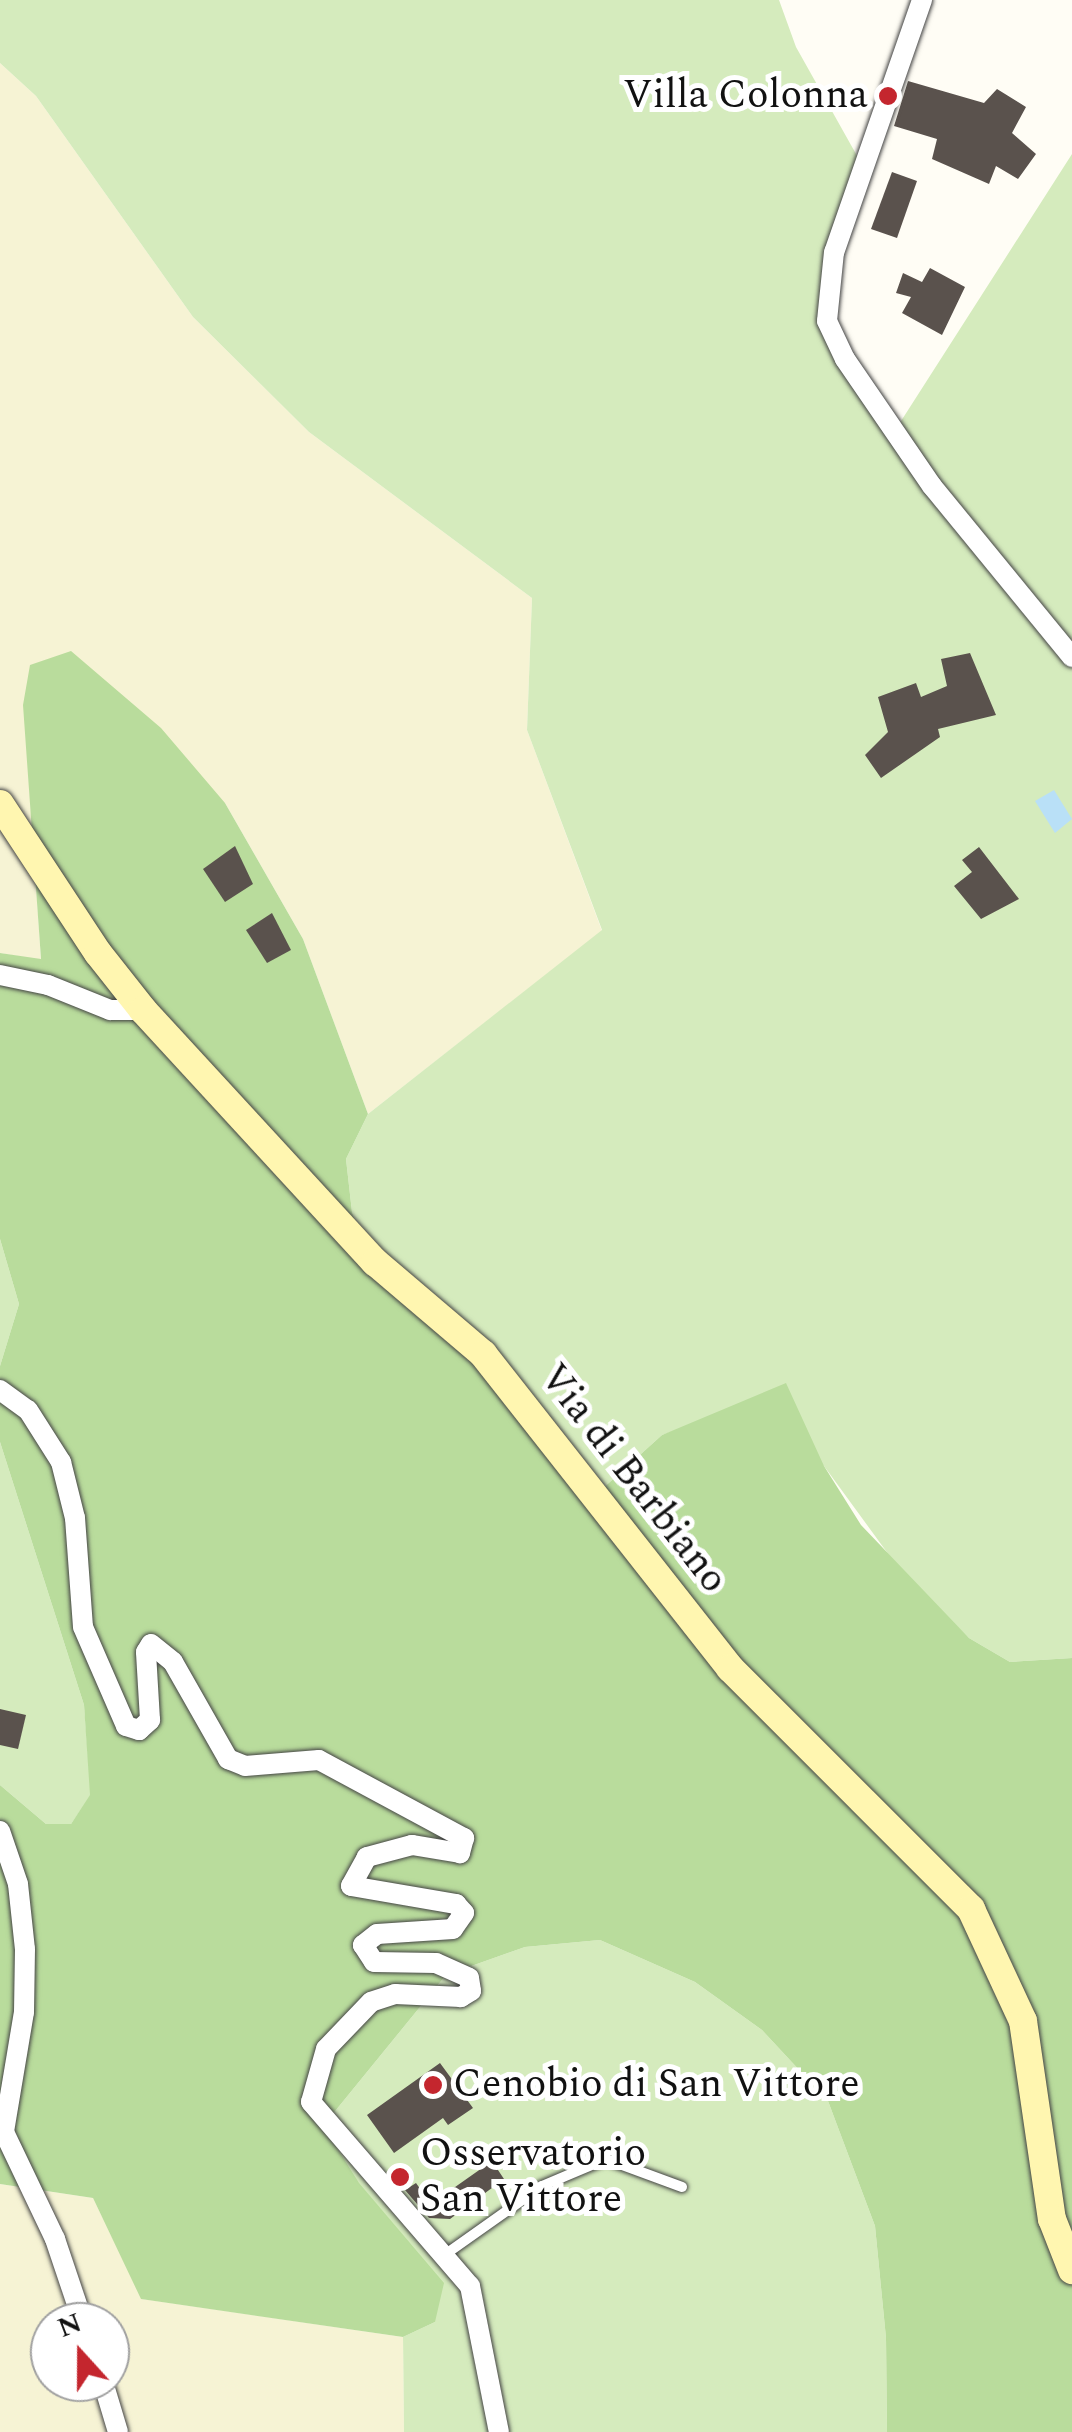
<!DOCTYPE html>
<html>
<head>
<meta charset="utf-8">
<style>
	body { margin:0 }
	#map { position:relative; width:1072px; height:2432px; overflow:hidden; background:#fffdf5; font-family:Spectral,serif }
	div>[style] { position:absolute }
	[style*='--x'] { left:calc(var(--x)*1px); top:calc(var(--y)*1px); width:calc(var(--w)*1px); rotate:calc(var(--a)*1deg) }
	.farmland>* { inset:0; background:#f6f3d4 }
	.green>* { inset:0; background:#d5ebbd }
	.forest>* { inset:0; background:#b9dc9c }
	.water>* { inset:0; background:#b9e0f7 }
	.building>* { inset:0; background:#5a524d }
	.roads { filter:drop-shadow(0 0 2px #444) drop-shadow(0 0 2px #444) }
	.lane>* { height:10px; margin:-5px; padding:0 5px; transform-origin:5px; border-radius:5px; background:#fff }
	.street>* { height:20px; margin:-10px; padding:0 10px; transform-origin:10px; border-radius:10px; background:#fff }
	.secondary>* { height:28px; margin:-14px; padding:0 14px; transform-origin:14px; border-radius:14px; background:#fff6b0 }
	.dots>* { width:28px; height:28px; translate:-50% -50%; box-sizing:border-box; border:5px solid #fff; border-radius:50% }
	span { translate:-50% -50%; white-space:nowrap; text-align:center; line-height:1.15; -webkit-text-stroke:10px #fff; paint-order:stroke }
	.poi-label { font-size:40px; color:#111 }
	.right { translate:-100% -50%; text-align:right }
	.left { translate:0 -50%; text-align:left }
	.street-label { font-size:40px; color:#111 }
	.north { position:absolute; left:30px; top:2302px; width:100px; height:100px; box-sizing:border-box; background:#fff; border:2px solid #a0a0a0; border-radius:50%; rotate:339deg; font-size:28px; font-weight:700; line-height:40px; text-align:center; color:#111 }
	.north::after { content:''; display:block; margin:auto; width:35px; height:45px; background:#c4262e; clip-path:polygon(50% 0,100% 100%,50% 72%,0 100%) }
</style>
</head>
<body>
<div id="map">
	<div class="farmland">
		<i style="clip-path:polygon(0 63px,36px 96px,193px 317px,309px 432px,532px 598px,527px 730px,602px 931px,368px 1114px,303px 939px,225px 803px,28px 767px,41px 960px,0 953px)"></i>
		<i style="clip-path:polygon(evenodd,0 2184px,93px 2198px,142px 2299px,403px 2337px,404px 2432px,0 2432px,0 2184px,50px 2322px,110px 2322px,110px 2382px,50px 2382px,50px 2322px)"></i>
	</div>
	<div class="green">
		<i style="clip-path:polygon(0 0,779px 0,796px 47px,865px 170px,823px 290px,840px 351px,894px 432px,1072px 154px,1072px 1658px,1010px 1662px,969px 1638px,905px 1577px,824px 1466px,722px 1414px,662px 1435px,601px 1490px,370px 1264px,352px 1212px,346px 1159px,368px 1114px,602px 930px,527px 730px,532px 598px,309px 432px,193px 317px,36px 96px,0 63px)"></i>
		<i style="clip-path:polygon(0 1239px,19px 1304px,0 1366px)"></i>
		<i style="clip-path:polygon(0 1442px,84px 1705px,91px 1795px,71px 1824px,46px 1824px,0 1785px)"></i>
		<i style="clip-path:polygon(600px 1940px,695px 1982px,762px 2030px,828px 2101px,875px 2226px,886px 2338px,887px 2432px,404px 2432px,403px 2337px,435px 2322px,323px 2126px,446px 1975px,525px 1947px)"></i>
	</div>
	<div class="forest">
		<i style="clip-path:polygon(71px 651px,161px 728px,225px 803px,303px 939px,368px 1114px,346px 1159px,352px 1212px,370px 1264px,467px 1348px,601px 1490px,662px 1435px,786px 1383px,824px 1466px,861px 1525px,969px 1638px,1010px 1662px,1072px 1658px,1072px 2432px,887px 2432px,886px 2338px,875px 2226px,828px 2101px,762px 2030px,695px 1982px,600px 1940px,525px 1947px,446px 1975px,323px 2126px,359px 2183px,444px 2283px,435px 2322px,403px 2337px,141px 2299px,93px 2198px,0 2184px,0 1785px,46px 1824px,71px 1824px,90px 1795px,84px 1705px,0 1442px,0 1366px,19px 1304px,0 1239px,0 953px,41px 959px,23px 705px,30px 665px)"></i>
	</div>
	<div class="water">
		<i style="clip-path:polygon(1054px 790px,1072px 819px,1055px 833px,1035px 801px)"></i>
	</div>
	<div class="building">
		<i style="clip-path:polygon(908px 81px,984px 103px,997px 89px,1026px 107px,1012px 133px,1036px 154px,1018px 179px,996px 166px,989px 184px,932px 159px,937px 139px,894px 126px)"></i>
		<i style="clip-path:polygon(892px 172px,917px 181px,897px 238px,871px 229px)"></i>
		<i style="clip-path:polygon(930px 268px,965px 287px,942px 335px,902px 313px,911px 297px,896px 293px,903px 273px,922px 282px)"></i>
		<i style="clip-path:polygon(970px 653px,996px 715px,938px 729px,940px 737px,881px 778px,865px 755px,888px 732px,878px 697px,916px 683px,921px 697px,947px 686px,941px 659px)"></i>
		<i style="clip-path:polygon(235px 846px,253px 884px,225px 902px,203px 869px)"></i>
		<i style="clip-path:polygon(979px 847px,1019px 899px,981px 919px,954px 886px,972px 872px,962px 860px)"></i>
		<i style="clip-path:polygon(272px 913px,291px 950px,267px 963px,246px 930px)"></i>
		<i style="clip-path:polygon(0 1709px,26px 1715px,18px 1749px,0 1745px)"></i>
		<i style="clip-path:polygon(440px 2063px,473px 2108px,448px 2125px,443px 2118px,394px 2153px,367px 2115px)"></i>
		<i style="clip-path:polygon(492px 2161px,504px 2179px,450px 2219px,429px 2218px,405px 2190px,416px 2183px,431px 2204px)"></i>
	</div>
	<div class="roads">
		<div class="lane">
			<i style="--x:443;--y:2256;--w:121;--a:-35.3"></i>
			<i style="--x:542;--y:2186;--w:69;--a:-22.9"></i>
			<i style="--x:606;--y:2159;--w:81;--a:20.2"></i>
		</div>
		<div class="street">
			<i style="--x:922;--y:0;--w:267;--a:109.2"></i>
			<i style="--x:834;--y:252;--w:69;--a:95.8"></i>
			<i style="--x:827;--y:321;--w:42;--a:64.7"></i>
			<i style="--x:845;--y:359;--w:154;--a:55.6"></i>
			<i style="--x:932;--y:486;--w:221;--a:50.7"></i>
			<i style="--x:0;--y:975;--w:49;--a:11.8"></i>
			<i style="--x:48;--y:985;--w:67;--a:22"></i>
			<i style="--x:110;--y:1010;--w:33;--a:0"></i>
			<i style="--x:0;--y:1390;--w:34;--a:36"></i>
			<i style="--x:28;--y:1410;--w:62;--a:57.6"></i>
			<i style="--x:61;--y:1462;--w:58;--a:76"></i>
			<i style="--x:75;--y:1518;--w:109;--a:85.8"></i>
			<i style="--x:83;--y:1627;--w:108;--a:66.5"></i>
			<i style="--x:126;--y:1726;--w:14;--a:17"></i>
			<i style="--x:139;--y:1730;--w:15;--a:-42"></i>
			<i style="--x:150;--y:1720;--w:68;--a:-93.4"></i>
			<i style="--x:146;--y:1652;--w:9;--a:-58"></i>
			<i style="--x:151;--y:1644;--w:28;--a:39"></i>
			<i style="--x:173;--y:1662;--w:112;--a:60.4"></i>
			<i style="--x:228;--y:1759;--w:18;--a:22"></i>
			<i style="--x:245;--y:1766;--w:74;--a:-4.6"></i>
			<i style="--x:319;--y:1760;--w:165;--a:28.3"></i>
			<i style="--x:464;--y:1838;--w:16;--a:105"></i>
			<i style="--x:460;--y:1853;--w:49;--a:-170.5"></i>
			<i style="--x:412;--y:1845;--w:47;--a:165.1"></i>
			<i style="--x:367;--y:1857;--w:33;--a:119"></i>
			<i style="--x:351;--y:1886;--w:107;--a:9.7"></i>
			<i style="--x:456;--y:1904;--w:12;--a:48"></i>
			<i style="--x:464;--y:1913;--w:19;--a:125"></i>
			<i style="--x:453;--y:1929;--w:76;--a:176.2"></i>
			<i style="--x:377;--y:1934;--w:18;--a:142"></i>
			<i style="--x:363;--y:1945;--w:20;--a:57"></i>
			<i style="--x:374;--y:1962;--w:62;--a:0.9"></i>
			<i style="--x:436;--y:1963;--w:36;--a:24"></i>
			<i style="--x:469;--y:1978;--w:13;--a:81"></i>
			<i style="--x:471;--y:1991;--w:12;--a:149"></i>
			<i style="--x:461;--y:1997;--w:66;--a:-177.4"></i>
			<i style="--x:395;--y:1994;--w:25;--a:162"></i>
			<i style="--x:371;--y:2002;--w:65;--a:133.8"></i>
			<i style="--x:326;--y:2049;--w:55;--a:105.8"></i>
			<i style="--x:311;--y:2102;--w:243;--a:49.2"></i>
			<i style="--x:470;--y:2286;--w:149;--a:78.8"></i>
			<i style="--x:0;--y:1831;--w:56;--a:71.2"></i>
			<i style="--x:18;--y:1884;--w:65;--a:83.9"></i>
			<i style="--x:25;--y:1949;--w:63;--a:90.9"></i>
			<i style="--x:24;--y:2012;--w:122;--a:99.5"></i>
			<i style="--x:4;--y:2132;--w:119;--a:64.5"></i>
			<i style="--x:55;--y:2239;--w:88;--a:71.4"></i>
			<i style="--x:103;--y:2382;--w:52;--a:73.3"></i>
		</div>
		<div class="secondary">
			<i style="--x:0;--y:804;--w:178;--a:56.7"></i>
			<i style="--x:98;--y:953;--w:73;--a:51.7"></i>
			<i style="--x:143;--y:1010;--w:343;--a:47.4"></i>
			<i style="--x:375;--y:1262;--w:142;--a:40.4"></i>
			<i style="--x:483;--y:1354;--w:400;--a:51.8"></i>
			<i style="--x:730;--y:1668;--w:341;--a:45"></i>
			<i style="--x:971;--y:1909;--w:123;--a:65.1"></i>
			<i style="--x:1023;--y:2021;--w:200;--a:81.7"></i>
			<i style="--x:1052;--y:2219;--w:55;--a:68.6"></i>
		</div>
	</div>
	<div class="dots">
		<i style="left:888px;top:96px;background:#c4262e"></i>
		<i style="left:433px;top:2085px;background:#c4262e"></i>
		<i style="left:400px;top:2177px;background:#c4262e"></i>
	</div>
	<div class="poi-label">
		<span class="right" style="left:868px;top:96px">Villa Colonna</span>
		<span class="left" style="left:453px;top:2085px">Cenobio di San Vittore</span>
		<span class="left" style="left:420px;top:2177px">Osservatorio<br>San Vittore</span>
	</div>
	<div class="street-label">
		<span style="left:633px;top:1479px;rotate:52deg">Via di Barbiano</span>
	</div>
	<div class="north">N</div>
</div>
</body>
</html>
